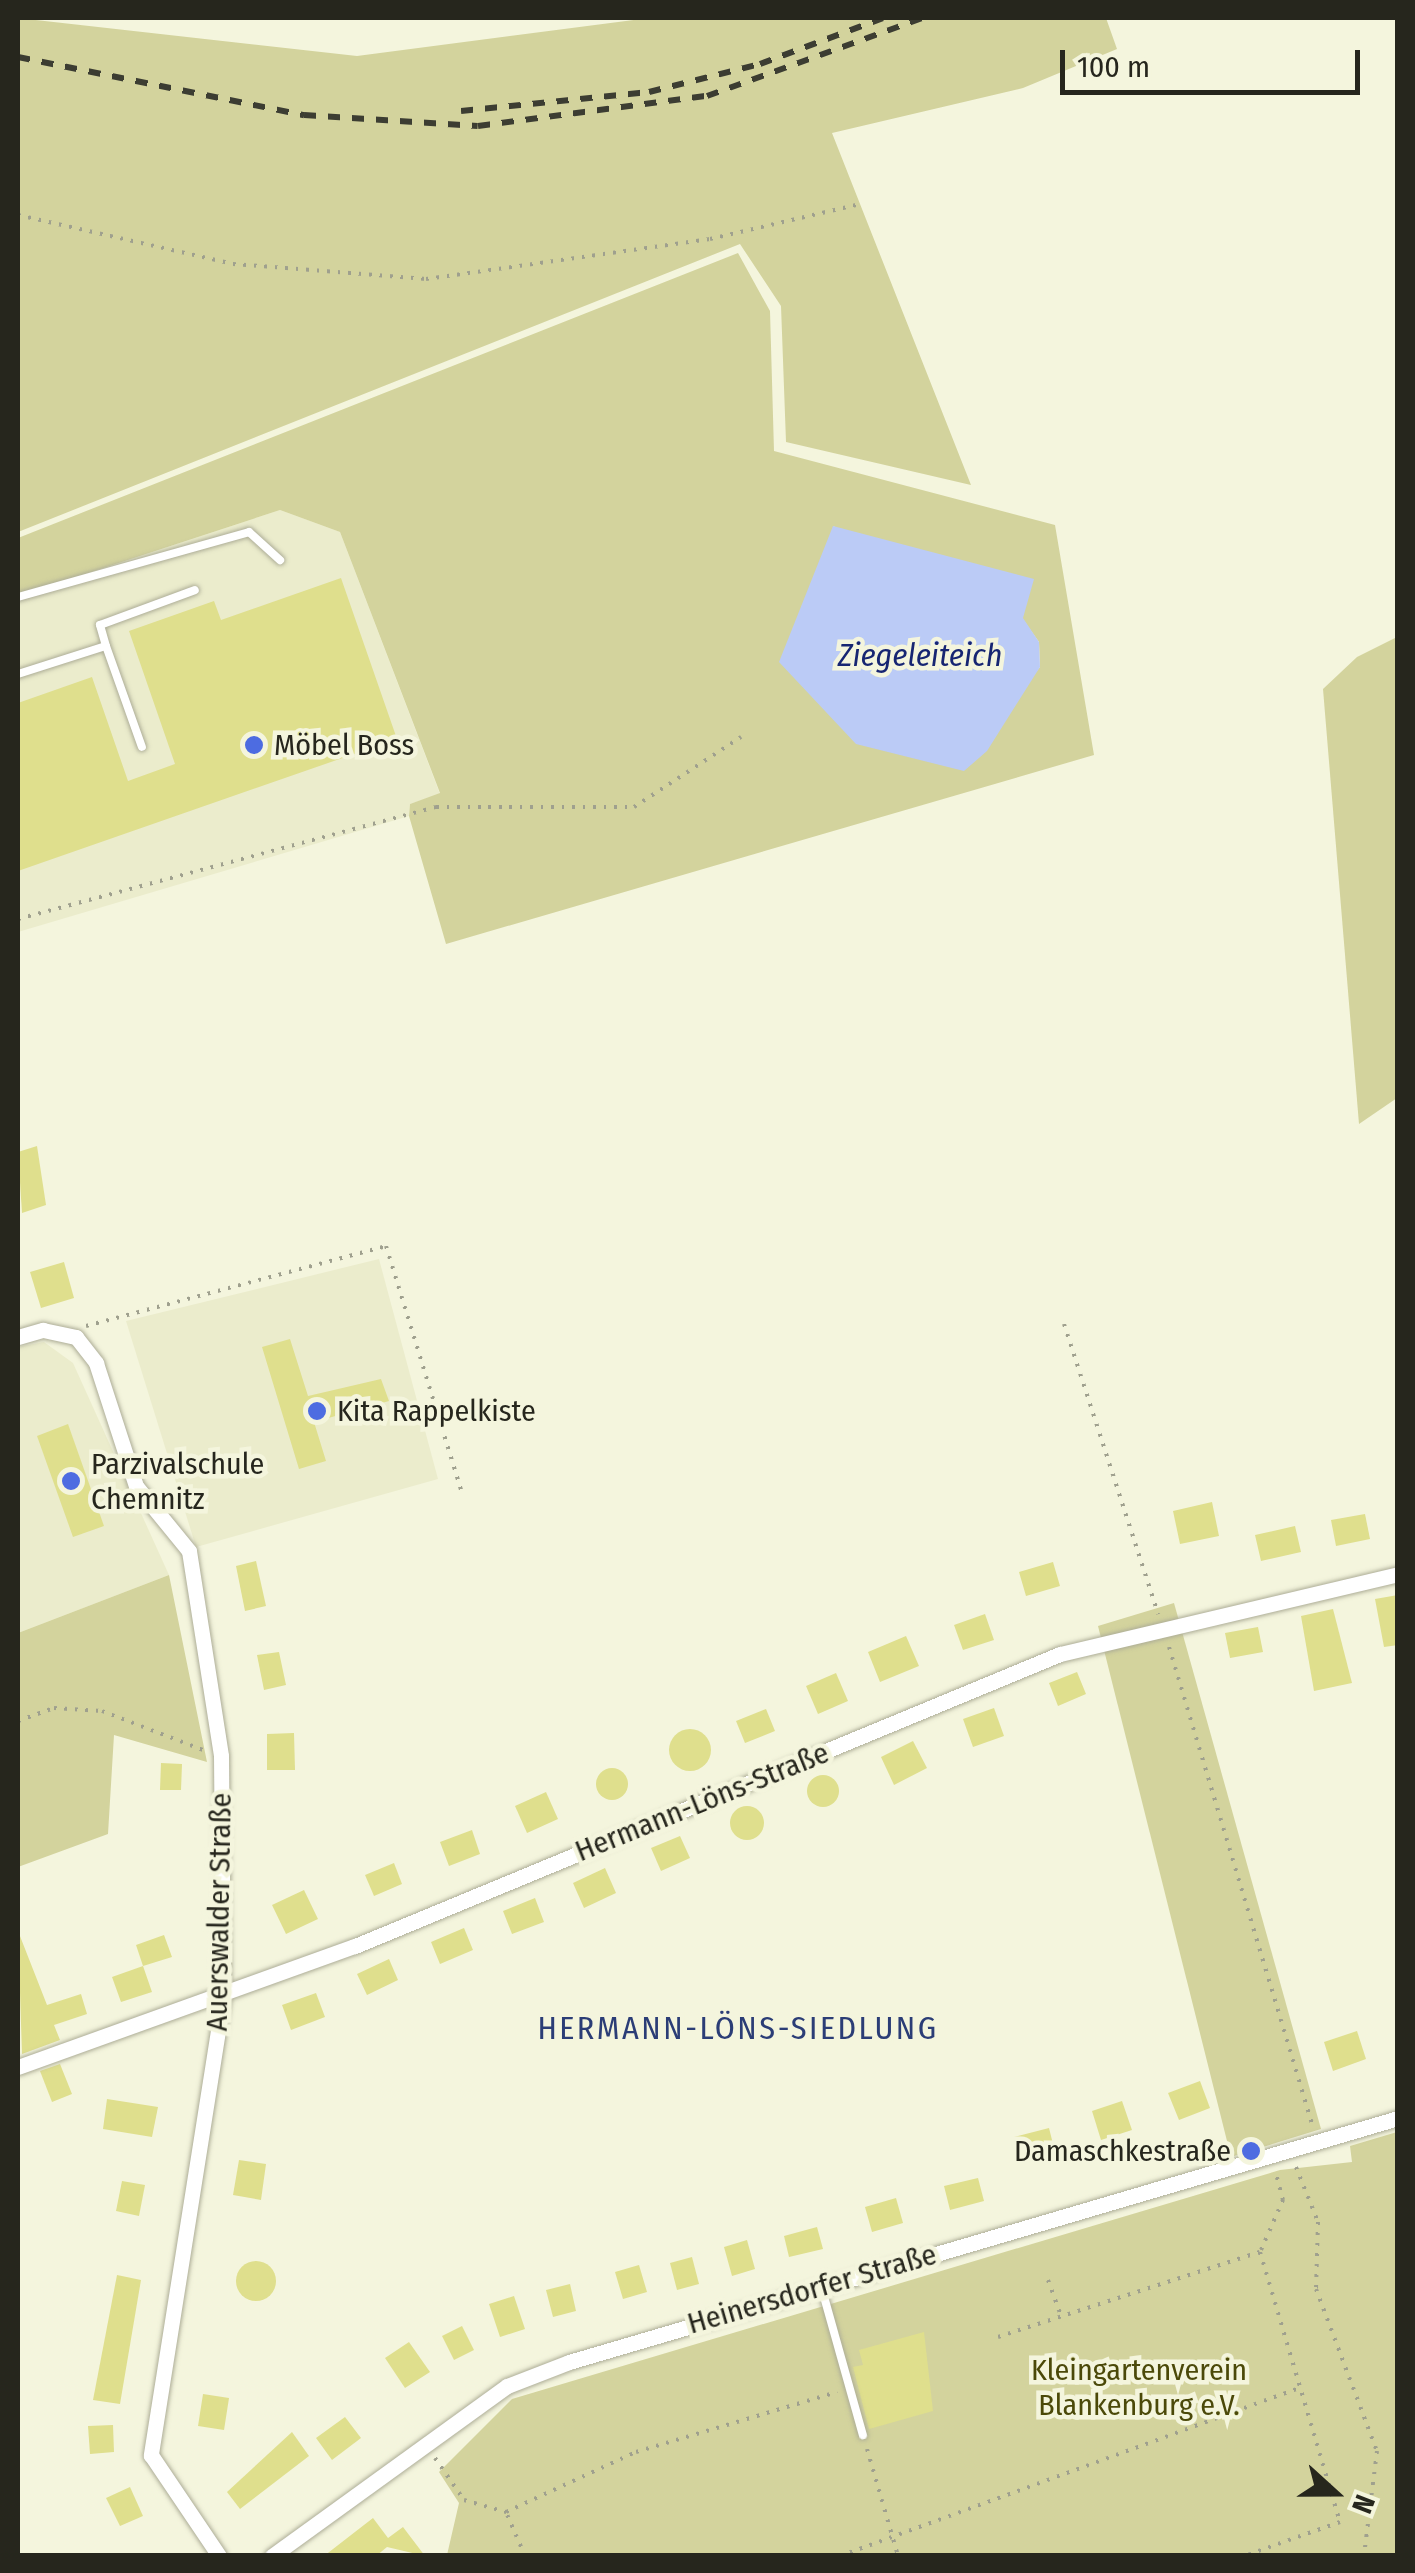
<!DOCTYPE html>
<html>
<head>
<meta charset="utf-8">
<style>
	body { margin:0 }
	#map { position:relative; width:1415px; height:2573px; overflow:hidden; background:#f4f5dd; font-family:"Fira Sans Condensed",sans-serif }
	div>[style] { position:absolute }
	[style*='--x'] { left:calc(var(--x)*1px); top:calc(var(--y)*1px); width:calc(var(--w)*1px); rotate:calc(var(--a)*1deg) }
	.built>* { inset:0; background:#ebeccc }
	.green>* { inset:0; background:#d3d39d }
	.water>* { inset:0; background:#bbcbf6 }
	.building>* { inset:0; background:#dfdf8d }
	.round { border-radius:50% }
	.path>* { height:4px; margin-top:-2px; transform-origin:0; background:repeating-linear-gradient(90deg,#9fa08e 0 2.5px,transparent 0 10.5px) }
	.roads { filter:drop-shadow(0 0 2px #adad97) drop-shadow(0 0 2px #adad97) }
	.service>* { height:8px; margin:-4px; padding:0 4px; transform-origin:4px; border-radius:4px; background:#fff }
	.minor>* { height:15px; margin:-7.5px; padding:0 7.5px; transform-origin:7.5px; border-radius:7.5px; background:#fff }
	.rail>* { height:6px; margin-top:-3px; transform-origin:0; background:repeating-linear-gradient(90deg,#3c3d32 0 12px,transparent 0 24px) }
	.dots>* { width:28px; height:28px; translate:-50% -50%; box-sizing:border-box; border:5px solid #f4f5dd; border-radius:50% }
	span { translate:-50% -50%; white-space:nowrap; text-align:center; line-height:1.15; -webkit-text-stroke:9px #f4f5dd; paint-order:stroke }
	.poi-label { font-size:30px; color:#26261d }
	.left { translate:0 -50%; text-align:left }
	.right { translate:-100% -50%; text-align:right }
	.street-label { font-size:30px; color:#26261d }
	.park-label { font-size:30px; color:#4b4909 }
	.water-label { font-size:32px; color:#162572; font-style:italic }
	.neighbourhood-label { font-size:32px; color:#2b3d76; letter-spacing:2.5px }
	.frame { position:absolute; inset:0; border:20px solid #26261d; pointer-events:none }
	.north { position:absolute; left:1285px; top:2443px; width:100px; height:100px; -webkit-text-stroke:8px #f4f5dd; paint-order:stroke; rotate:111deg; font-size:28px; font-weight:700; line-height:40px; text-align:center; color:#26261d }
	.north::after { content:''; display:block; margin:auto; width:35px; height:45px; background:#26261d; clip-path:polygon(50% 0,100% 100%,50% 72%,0 100%) }
	.scale { position:absolute; left:1060px; top:50px; width:300px; height:45px; box-sizing:border-box; border:5px solid #26261d; border-top:0; padding-left:12px; font-size:30px; line-height:35px; white-space:nowrap; color:#26261d; -webkit-text-stroke:8px #f4f5dd; paint-order:stroke }
</style>
</head>
<body>
<div id="map">
	<div class="built">
		<i style="clip-path:polygon(280px 510px,340px 532px,440px 794px,410px 804px,409px 816px,18px 932px,18px 596px)"></i>
		<i style="clip-path:polygon(379px 1259px,438px 1479px,196px 1547px,126px 1321px)"></i>
		<i style="clip-path:polygon(44px 1342px,73px 1363px,169px 1575px,18px 1633px,18px 1347px)"></i>
	</div>
	<div class="green">
		<i style="clip-path:polygon(18px 18px,357px 56px,649px 18px,1106px 18px,1117px 49px,1023px 88px,832px 133px,971px 485px,786px 442px,781px 306px,740px 244px,18px 532px)"></i>
		<i style="clip-path:polygon(evenodd,738px 253px,770px 311px,774px 451px,1055px 525px,1094px 755px,446px 944px,409px 816px,410px 804px,440px 793px,340px 532px,280px 510px,18px 596px,18px 538px,738px 253px,833px 526px,1022px 618px,1039px 642px,1040px 667px,1009px 706px,833px 526px)"></i>
		<i style="clip-path:polygon(1397px 637px,1397px 1098px,1359px 1124px,1323px 689px,1357px 657px)"></i>
		<i style="clip-path:polygon(169px 1575px,207px 1762px,114px 1735px,108px 1834px,18px 1867px,18px 1633px)"></i>
		<i style="clip-path:polygon(1174px 1603px,1321px 2129px,1231px 2157px,1098px 1626px)"></i>
		<i style="clip-path:polygon(1397px 2132px,1397px 2555px,447px 2555px,459px 2503px,439px 2472px,512px 2399px,1280px 2170px,1352px 2162px,1350px 2146px)"></i>
	</div>
	<div class="water">
		<i style="clip-path:polygon(833px 526px,1034px 579px,1023px 618px,1039px 642px,1040px 667px,987px 751px,964px 771px,856px 744px,779px 662px)"></i>
	</div>
	<div class="building">
		<i style="clip-path:polygon(341px 578px,397px 739px,18px 871px,18px 703px,92px 677px,128px 781px,175px 764px,129px 631px,214px 601px,221px 620px)"></i>
		<i style="clip-path:polygon(37px 1146px,46px 1205px,22px 1213px,18px 1152px)"></i>
		<i style="clip-path:polygon(64px 1262px,74px 1298px,41px 1308px,30px 1272px)"></i>
		<i style="clip-path:polygon(290px 1339px,308px 1396px,381px 1379px,389px 1401px,314px 1422px,326px 1461px,299px 1469px,262px 1347px)"></i>
		<i style="clip-path:polygon(68px 1424px,104px 1526px,73px 1537px,37px 1436px)"></i>
		<i style="clip-path:polygon(1212px 1502px,1219px 1536px,1180px 1544px,1173px 1511px)"></i>
		<i style="clip-path:polygon(1365px 1514px,1370px 1539px,1336px 1546px,1331px 1520px)"></i>
		<i style="clip-path:polygon(1295px 1526px,1301px 1552px,1261px 1561px,1255px 1535px)"></i>
		<i style="clip-path:polygon(256px 1561px,266px 1606px,245px 1611px,236px 1566px)"></i>
		<i style="clip-path:polygon(1053px 1562px,1060px 1586px,1026px 1596px,1019px 1572px)"></i>
		<i style="clip-path:polygon(1398px 1595px,1398px 1645px,1384px 1647px,1375px 1599px)"></i>
		<i style="clip-path:polygon(1333px 1609px,1352px 1683px,1314px 1691px,1301px 1616px)"></i>
		<i style="clip-path:polygon(985px 1614px,994px 1640px,963px 1650px,954px 1625px)"></i>
		<i style="clip-path:polygon(1258px 1627px,1263px 1652px,1230px 1658px,1225px 1633px)"></i>
		<i style="clip-path:polygon(906px 1636px,919px 1666px,880px 1682px,868px 1652px)"></i>
		<i style="clip-path:polygon(279px 1652px,286px 1685px,264px 1690px,257px 1655px)"></i>
		<i style="clip-path:polygon(1077px 1672px,1086px 1694px,1058px 1706px,1049px 1683px)"></i>
		<i style="clip-path:polygon(836px 1673px,848px 1701px,818px 1714px,806px 1686px)"></i>
		<i style="clip-path:polygon(994px 1708px,1004px 1736px,973px 1747px,963px 1719px)"></i>
		<i style="clip-path:polygon(766px 1709px,775px 1731px,745px 1743px,736px 1721px)"></i>
		<i class="round" style="left:669px;top:1729px;width:42px;height:42px"></i>
		<i style="clip-path:polygon(294px 1733px,295px 1770px,267px 1770px,267px 1734px)"></i>
		<i style="clip-path:polygon(913px 1741px,927px 1768px,894px 1785px,881px 1757px)"></i>
		<i style="clip-path:polygon(161px 1763px,182px 1764px,181px 1790px,160px 1790px)"></i>
		<i class="round" style="left:596px;top:1768px;width:32px;height:32px"></i>
		<i class="round" style="left:807px;top:1775px;width:32px;height:32px"></i>
		<i style="clip-path:polygon(546px 1792px,558px 1819px,527px 1833px,515px 1806px)"></i>
		<i class="round" style="left:730px;top:1806px;width:34px;height:34px"></i>
		<i style="clip-path:polygon(472px 1830px,480px 1854px,449px 1866px,440px 1842px)"></i>
		<i style="clip-path:polygon(680px 1836px,690px 1858px,661px 1871px,651px 1848px)"></i>
		<i style="clip-path:polygon(394px 1863px,402px 1884px,374px 1896px,365px 1875px)"></i>
		<i style="clip-path:polygon(605px 1868px,616px 1893px,584px 1908px,573px 1883px)"></i>
		<i style="clip-path:polygon(304px 1890px,318px 1919px,286px 1934px,272px 1905px)"></i>
		<i style="clip-path:polygon(535px 1898px,544px 1922px,512px 1934px,503px 1911px)"></i>
		<i style="clip-path:polygon(464px 1928px,473px 1950px,440px 1964px,431px 1942px)"></i>
		<i style="clip-path:polygon(18px 1931px,47px 2005px,81px 1994px,87px 2014px,54px 2025px,60px 2040px,22px 2054px)"></i>
		<i style="clip-path:polygon(164px 1935px,172px 1957px,143px 1966px,136px 1945px)"></i>
		<i style="clip-path:polygon(389px 1959px,398px 1980px,367px 1995px,357px 1974px)"></i>
		<i style="clip-path:polygon(143px 1966px,152px 1992px,121px 2002px,112px 1977px)"></i>
		<i style="clip-path:polygon(316px 1993px,325px 2017px,291px 2030px,282px 2005px)"></i>
		<i style="clip-path:polygon(1357px 2031px,1366px 2059px,1333px 2071px,1324px 2042px)"></i>
		<i style="clip-path:polygon(60px 2064px,72px 2094px,52px 2102px,40px 2071px)"></i>
		<i style="clip-path:polygon(1200px 2081px,1210px 2108px,1179px 2120px,1168px 2093px)"></i>
		<i style="clip-path:polygon(107px 2099px,158px 2107px,152px 2137px,103px 2129px)"></i>
		<i style="clip-path:polygon(1122px 2101px,1132px 2130px,1101px 2140px,1092px 2111px)"></i>
		<i style="clip-path:polygon(1049px 2128px,1056px 2156px,1021px 2164px,1014px 2137px)"></i>
		<i style="clip-path:polygon(239px 2160px,266px 2164px,261px 2200px,233px 2195px)"></i>
		<i style="clip-path:polygon(978px 2178px,984px 2201px,950px 2210px,944px 2186px)"></i>
		<i style="clip-path:polygon(122px 2181px,145px 2185px,139px 2216px,116px 2211px)"></i>
		<i style="clip-path:polygon(896px 2198px,903px 2223px,872px 2232px,865px 2207px)"></i>
		<i style="clip-path:polygon(817px 2227px,823px 2249px,789px 2257px,784px 2236px)"></i>
		<i style="clip-path:polygon(747px 2240px,755px 2269px,732px 2276px,724px 2247px)"></i>
		<i style="clip-path:polygon(692px 2257px,699px 2284px,677px 2290px,670px 2263px)"></i>
		<i class="round" style="left:236px;top:2261px;width:40px;height:40px"></i>
		<i style="clip-path:polygon(639px 2265px,647px 2292px,623px 2299px,615px 2272px)"></i>
		<i style="clip-path:polygon(117px 2275px,141px 2280px,120px 2404px,93px 2400px)"></i>
		<i style="clip-path:polygon(570px 2284px,576px 2311px,553px 2317px,546px 2290px)"></i>
		<i style="clip-path:polygon(514px 2296px,525px 2329px,500px 2337px,489px 2304px)"></i>
		<i style="clip-path:polygon(462px 2326px,474px 2350px,454px 2360px,442px 2336px)"></i>
		<i style="clip-path:polygon(924px 2332px,933px 2411px,869px 2429px,853px 2367px,863px 2365px,859px 2350px)"></i>
		<i style="clip-path:polygon(409px 2342px,430px 2372px,405px 2388px,385px 2358px)"></i>
		<i style="clip-path:polygon(203px 2394px,229px 2398px,224px 2430px,198px 2426px)"></i>
		<i style="clip-path:polygon(345px 2417px,361px 2438px,332px 2460px,316px 2438px)"></i>
		<i style="clip-path:polygon(113px 2425px,114px 2452px,90px 2454px,88px 2426px)"></i>
		<i style="clip-path:polygon(292px 2432px,309px 2456px,240px 2509px,227px 2492px)"></i>
		<i style="clip-path:polygon(130px 2487px,143px 2516px,120px 2526px,106px 2498px)"></i>
		<i style="clip-path:polygon(373px 2518px,388px 2538px,403px 2527px,425px 2556px,387px 2547px,376px 2556px,324px 2556px)"></i>
	</div>
	<div class="path">
		<i style="--x:18;--y:215;--w:221;--a:12.8"></i>
		<i style="--x:233;--y:264;--w:194;--a:4.4"></i>
		<i style="--x:426;--y:279;--w:287;--a:-8"></i>
		<i style="--x:710;--y:239;--w:150;--a:-13.1"></i>
		<i style="--x:18;--y:919;--w:433;--a:-15"></i>
		<i style="--x:436;--y:807;--w:198;--a:0"></i>
		<i style="--x:634;--y:807;--w:128;--a:-33.2"></i>
		<i style="--x:1064;--y:1324;--w:305;--a:72"></i>
		<i style="--x:86;--y:1326;--w:310;--a:-14.9"></i>
		<i style="--x:386;--y:1246;--w:262;--a:72.9"></i>
		<i style="--x:1169;--y:1647;--w:501;--a:73.3"></i>
		<i style="--x:18;--y:1721;--w:38;--a:-20"></i>
		<i style="--x:54;--y:1708;--w:48;--a:3.6"></i>
		<i style="--x:102;--y:1711;--w:108;--a:21.1"></i>
		<i style="--x:1296;--y:2167;--w:59;--a:68.2"></i>
		<i style="--x:1318;--y:2222;--w:67;--a:91.7"></i>
		<i style="--x:1316;--y:2289;--w:173;--a:69.4"></i>
		<i style="--x:1377;--y:2451;--w:106;--a:97.1"></i>
		<i style="--x:1261;--y:2250;--w:55;--a:-66.3"></i>
		<i style="--x:1283;--y:2200;--w:30;--a:-105"></i>
		<i style="--x:1048;--y:2280;--w:37;--a:70"></i>
		<i style="--x:998;--y:2337;--w:275;--a:-18"></i>
		<i style="--x:1260;--y:2252;--w:282;--a:73.5"></i>
		<i style="--x:1340;--y:2522;--w:102;--a:160.5"></i>
		<i style="--x:867;--y:2449;--w:111;--a:73.8"></i>
		<i style="--x:435;--y:2458;--w:51;--a:55.4"></i>
		<i style="--x:464;--y:2500;--w:44;--a:15.9"></i>
		<i style="--x:525;--y:2556;--w:48;--a:-113.4"></i>
		<i style="--x:506;--y:2512;--w:143;--a:-24.8"></i>
		<i style="--x:636;--y:2452;--w:210;--a:-16.6"></i>
		<i style="--x:840;--y:2556;--w:491;--a:-20.1"></i>
	</div>
	<div class="roads">
		<div class="service">
			<i style="--x:18;--y:597;--w:240;--a:-15.7"></i>
			<i style="--x:249;--y:532;--w:42;--a:42.1"></i>
			<i style="--x:106;--y:646;--w:107;--a:70.4"></i>
			<i style="--x:18;--y:674;--w:92;--a:-17.7"></i>
			<i style="--x:106;--y:646;--w:22;--a:-106"></i>
			<i style="--x:100;--y:625;--w:101;--a:-20.2"></i>
			<i style="--x:821;--y:2286;--w:155;--a:74.3"></i>
		</div>
		<div class="minor">
			<i style="--x:18;--y:1337;--w:26;--a:-16"></i>
			<i style="--x:43;--y:1330;--w:34;--a:12"></i>
			<i style="--x:76;--y:1337;--w:33;--a:52"></i>
			<i style="--x:96;--y:1363;--w:129;--a:72"></i>
			<i style="--x:136;--y:1486;--w:84;--a:50.8"></i>
			<i style="--x:189;--y:1551;--w:207;--a:81.1"></i>
			<i style="--x:221;--y:1756;--w:243;--a:89.5"></i>
			<i style="--x:223;--y:1999;--w:462;--a:99"></i>
			<i style="--x:151;--y:2455;--w:122;--a:56"></i>
			<i style="--x:18;--y:2067;--w:358;--a:-19.8"></i>
			<i style="--x:355;--y:1946;--w:763;--a:-22.5"></i>
			<i style="--x:1060;--y:1654;--w:347;--a:-13.3"></i>
			<i style="--x:272;--y:2556;--w:290;--a:-35.9"></i>
			<i style="--x:507;--y:2386;--w:66;--a:-21.2"></i>
			<i style="--x:569;--y:2362;--w:864;--a:-16.4"></i>
		</div>
	</div>
	<div class="rail">
		<i style="--x:18;--y:57;--w:292;--a:11.5"></i>
		<i style="--x:304;--y:115;--w:174;--a:3.6"></i>
		<i style="--x:478;--y:126;--w:231;--a:-7.5"></i>
		<i style="--x:707;--y:96;--w:229;--a:-19.9"></i>
		<i style="--x:461;--y:111;--w:189;--a:-5.8"></i>
		<i style="--x:649;--y:92;--w:114;--a:-14.2"></i>
		<i style="--x:760;--y:64;--w:131;--a:-20.5"></i>
	</div>
	<div class="dots">
		<i style="left:254px;top:745px;background:#4d6ce1"></i>
		<i style="left:317px;top:1411px;background:#4d6ce1"></i>
		<i style="left:71px;top:1481px;background:#4d6ce1"></i>
		<i style="left:1251px;top:2151px;background:#4d6ce1"></i>
	</div>
	<div class="poi-label">
		<span class="left" style="left:274px;top:745px">Möbel Boss</span>
		<span class="left" style="left:337px;top:1411px">Kita Rappelkiste</span>
		<span class="left" style="left:91px;top:1481px">Parzivalschule<br>Chemnitz</span>
		<span class="right" style="left:1231px;top:2151px">Damaschkestraße</span>
	</div>
	<div class="street-label">
		<span style="left:702px;top:1802px;rotate:-22deg">Hermann-Löns-Straße</span>
		<span style="left:219px;top:1912px;rotate:-89deg">Auerswalder Straße</span>
		<span style="left:812px;top:2289px;rotate:-16deg">Heinersdorfer Straße</span>
	</div>
	<div class="park-label">
		<span style="left:1139px;top:2387px">Kleingartenverein<br>Blankenburg e.V.</span>
	</div>
	<div class="water-label">
		<span style="left:920px;top:655px">Ziegeleiteich</span>
	</div>
	<div class="neighbourhood-label">
		<span style="left:738px;top:2028px">HERMANN-LÖNS-SIEDLUNG</span>
	</div>
	<div class="frame"></div>
	<div class="north">N</div>
	<div class="scale">100 m</div>
</div>
</body>
</html>
